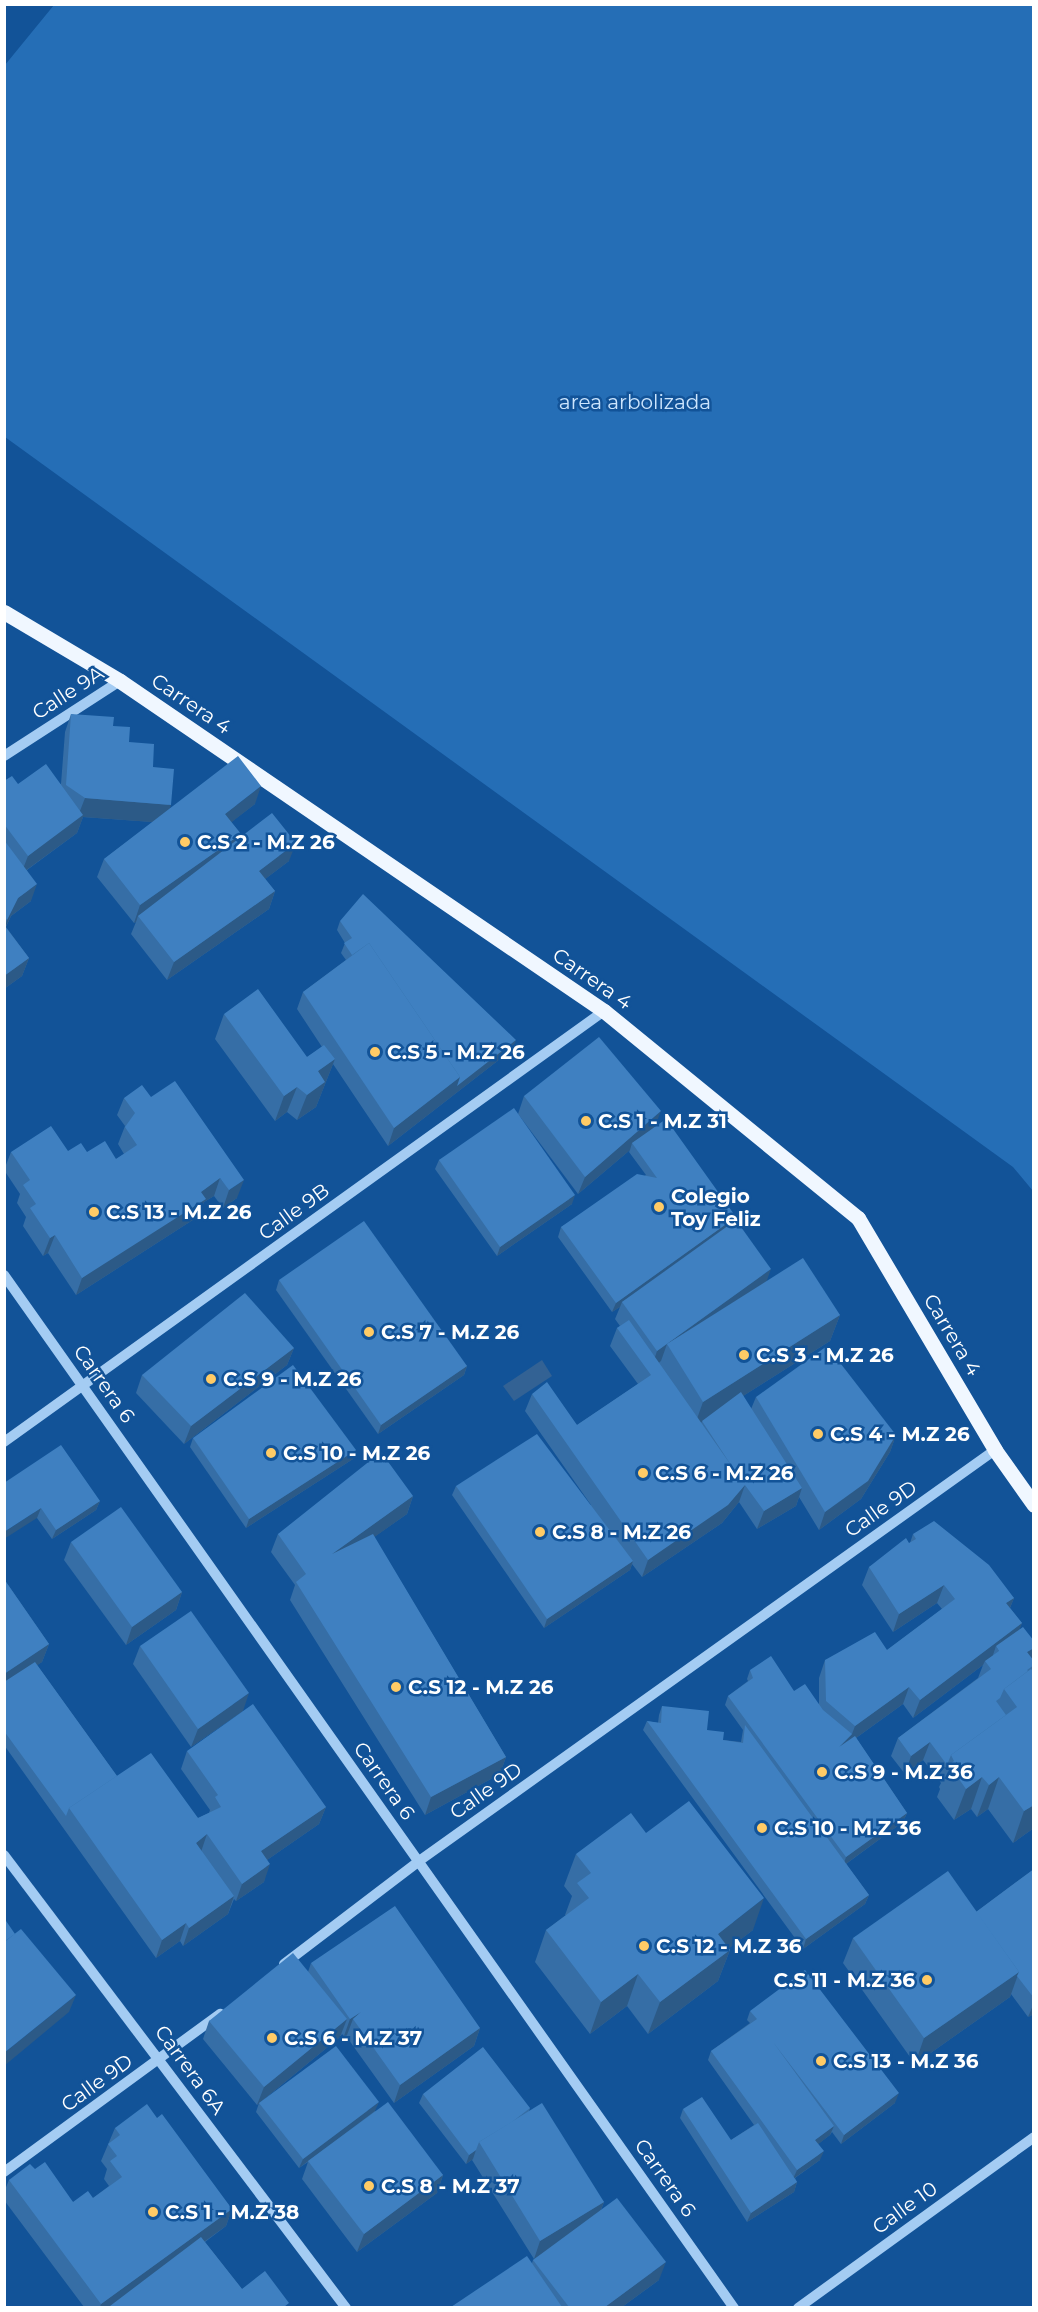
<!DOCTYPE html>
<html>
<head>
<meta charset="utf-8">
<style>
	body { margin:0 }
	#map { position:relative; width:1038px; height:2312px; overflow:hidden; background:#125398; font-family:Montserrat,sans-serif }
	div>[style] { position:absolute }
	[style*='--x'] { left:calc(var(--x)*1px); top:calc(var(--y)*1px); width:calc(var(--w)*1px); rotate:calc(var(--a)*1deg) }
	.green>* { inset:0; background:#256eb6 }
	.water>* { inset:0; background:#336294 }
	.minor>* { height:10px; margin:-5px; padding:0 5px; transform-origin:5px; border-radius:5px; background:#a4ccf3 }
	.major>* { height:15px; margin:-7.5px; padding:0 7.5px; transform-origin:7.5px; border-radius:7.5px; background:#f0f7ff }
	.wall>* { inset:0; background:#366ea6 }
	.shaded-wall>* { inset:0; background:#2c5a87 }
	.building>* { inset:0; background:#3f80c1 }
	.dots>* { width:16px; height:16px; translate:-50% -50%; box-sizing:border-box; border:3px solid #125398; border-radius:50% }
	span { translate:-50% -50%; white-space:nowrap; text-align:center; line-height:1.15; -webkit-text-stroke:5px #125398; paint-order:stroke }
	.park-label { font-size:20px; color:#cce5fd }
	.street-label { font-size:20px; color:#fff }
	.poi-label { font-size:20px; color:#fff; font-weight:700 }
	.left { translate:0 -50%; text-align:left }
	.right { translate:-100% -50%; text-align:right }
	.frame { position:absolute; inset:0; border:6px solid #fff; pointer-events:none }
</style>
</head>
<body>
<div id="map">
	<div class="green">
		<i style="clip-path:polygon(54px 5px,1033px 5px,1033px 1191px,1013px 1167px,5px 437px,5px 65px)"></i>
	</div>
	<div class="water">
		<i style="clip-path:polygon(542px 1360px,552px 1376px,514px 1401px,503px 1386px)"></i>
	</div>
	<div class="minor">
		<i style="--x:4;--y:756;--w:138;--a:-32.9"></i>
		<i style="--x:4;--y:1275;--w:1265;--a:54.75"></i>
		<i style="--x:4;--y:1442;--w:739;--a:-35.69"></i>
		<i style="--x:4;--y:1855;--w:568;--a:52.95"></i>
		<i style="--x:284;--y:1964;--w:170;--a:-37.3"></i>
		<i style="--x:419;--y:1861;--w:708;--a:-35.51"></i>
		<i style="--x:4;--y:2172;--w:268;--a:-36.2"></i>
		<i style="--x:798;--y:2308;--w:291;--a:-35.9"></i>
	</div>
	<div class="major">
		<i style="--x:4;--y:612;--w:135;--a:30.7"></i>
		<i style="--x:120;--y:681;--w:586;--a:34.29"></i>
		<i style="--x:604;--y:1011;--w:328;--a:39.2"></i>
		<i style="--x:858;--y:1218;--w:269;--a:59.4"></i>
		<i style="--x:995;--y:1450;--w:67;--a:54.7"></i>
	</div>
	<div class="wall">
		<i style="clip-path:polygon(71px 714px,113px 726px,153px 767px,170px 808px,255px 804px,231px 822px,241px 834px,240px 837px,289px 861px,265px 879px,275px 891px,269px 909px,167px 980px,131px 934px,136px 922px,134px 923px,97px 877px,104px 859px,153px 822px,83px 817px,77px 833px,27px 870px,31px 901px,11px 916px,6px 927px,29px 958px,22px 976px,4px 989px,4px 781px,18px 784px,61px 784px,65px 732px)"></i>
		<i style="clip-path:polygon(340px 921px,513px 1049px,388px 1146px,333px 1064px,316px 1107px,297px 1120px,287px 1112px,275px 1121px,215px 1039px,224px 1014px,307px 1057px,322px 1047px,297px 1009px,303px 992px,346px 960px,341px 953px,345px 943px,337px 930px)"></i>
		<i style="clip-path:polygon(524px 1096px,655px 1127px,735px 1221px,766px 1282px,840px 1315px,830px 1341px,743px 1396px,751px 1409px,756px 1397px,896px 1435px,890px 1452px,861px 1499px,819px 1530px,799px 1497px,796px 1506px,757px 1529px,739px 1502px,722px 1523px,642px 1577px,632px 1564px,630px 1570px,544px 1628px,452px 1495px,456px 1486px,591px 1505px,525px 1411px,532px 1394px,577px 1425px,638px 1384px,610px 1346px,617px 1328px,620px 1326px,615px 1319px,620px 1307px,612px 1312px,558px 1237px,561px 1227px,646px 1175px,629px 1152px,630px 1150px,578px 1194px,518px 1114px,572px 1204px,497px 1256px,435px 1169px,439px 1160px,518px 1114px)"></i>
		<i style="clip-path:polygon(151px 1097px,237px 1198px,223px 1208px,214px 1196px,204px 1202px,199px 1216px,76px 1295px,48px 1253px,43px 1256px,23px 1226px,26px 1217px,17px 1203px,20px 1194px,4px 1170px,11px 1152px,87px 1152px,116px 1159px,124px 1154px,118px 1144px,125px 1126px,117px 1115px,124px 1098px)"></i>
		<i style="clip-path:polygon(279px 1280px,467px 1366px,464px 1375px,378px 1434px,276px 1290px)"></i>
		<i style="clip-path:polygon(294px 1348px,287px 1365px,184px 1444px,136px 1393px,142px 1375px)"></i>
		<i style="clip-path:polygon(193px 1438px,356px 1450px,353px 1459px,246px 1528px,190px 1447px)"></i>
		<i style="clip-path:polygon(4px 1483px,100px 1501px,96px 1510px,52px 1539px,37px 1518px)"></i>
		<i style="clip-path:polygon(413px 1496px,407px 1514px,374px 1537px,506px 1757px,500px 1774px,425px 1815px,290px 1600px,295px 1585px,271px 1552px,278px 1534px)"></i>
		<i style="clip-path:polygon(913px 1534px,1014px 1598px,1010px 1608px,1022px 1623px,1019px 1629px,1034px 1641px,1034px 1654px,1032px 1659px,1034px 1661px,1034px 1828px,1013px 1843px,988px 1809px,977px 1817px,971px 1809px,954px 1820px,937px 1797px,940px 1789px,939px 1787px,941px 1783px,923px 1760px,905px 1774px,891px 1756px,898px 1738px,978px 1678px,983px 1665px,913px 1718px,903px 1704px,856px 1738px,907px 1813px,903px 1822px,846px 1864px,869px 1895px,865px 1904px,803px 1949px,643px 1730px,647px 1721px,658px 1723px,659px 1715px,662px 1706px,707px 1730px,723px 1740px,741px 1742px,743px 1730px,725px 1705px,728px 1696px,748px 1681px,747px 1679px,750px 1670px,794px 1691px,819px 1705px,819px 1678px,825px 1660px,887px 1650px,942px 1609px,937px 1603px,893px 1632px,862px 1585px,869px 1567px,910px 1543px)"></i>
		<i style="clip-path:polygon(71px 1542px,182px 1592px,176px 1610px,126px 1645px,64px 1560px)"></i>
		<i style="clip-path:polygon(4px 1579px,49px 1644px,42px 1662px,37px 1665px,117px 1776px,198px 1818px,209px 1813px,210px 1810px,181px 1769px,187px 1751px,326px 1807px,319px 1824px,267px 1860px,264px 1882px,236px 1901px,234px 1899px,228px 1914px,183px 1946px,180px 1941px,156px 1958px,4px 1745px)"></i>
		<i style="clip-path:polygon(140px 1646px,243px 1711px,191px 1747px,133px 1664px)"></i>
		<i style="clip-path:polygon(576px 1854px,753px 1930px,729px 1948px,730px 1950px,718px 1981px,648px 2034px,627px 2006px,590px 2034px,535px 1962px,546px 1930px,566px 1915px,565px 1915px,572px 1896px,564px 1886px)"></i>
		<i style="clip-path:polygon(1034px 1869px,1034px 2014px,1028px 2017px,1011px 1994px,1010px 1997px,915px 2064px,843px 1963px,853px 1938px,976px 1912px)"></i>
		<i style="clip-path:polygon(311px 1963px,480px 2028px,474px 2046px,394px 2103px,346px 2036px,347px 2035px,344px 2036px,342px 2034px,340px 2037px,257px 2105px,203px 2039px,209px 2021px,308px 1972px)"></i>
		<i style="clip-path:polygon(750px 2011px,895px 2103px,841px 2144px,832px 2132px,830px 2135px,818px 2144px,820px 2160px,795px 2178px,797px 2182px,794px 2192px,747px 2222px,680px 2118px,683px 2109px,731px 2140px,754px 2125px,708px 2060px,711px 2051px,750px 2023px,747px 2020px)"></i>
		<i style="clip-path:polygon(423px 2094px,530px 2108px,529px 2112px,604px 2202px,601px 2210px,659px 2280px,622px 2307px,451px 2307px,532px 2263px,533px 2260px,545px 2251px,534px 2259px,472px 2160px,473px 2159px,466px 2164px,419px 2103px)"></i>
		<i style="clip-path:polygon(259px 2103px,375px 2111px,443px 2175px,437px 2193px,357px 2252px,302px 2179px,308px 2162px,299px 2168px,256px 2112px)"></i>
		<i style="clip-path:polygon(157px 2118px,232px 2209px,226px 2226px,205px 2242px,242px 2289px,288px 2307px,84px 2307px,4px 2200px,4px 2192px,9px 2180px,35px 2169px,73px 2202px,93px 2198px,109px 2186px,104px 2179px,107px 2169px,101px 2161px,115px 2128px)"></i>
	</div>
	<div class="shaded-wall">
		<i style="clip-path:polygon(261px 786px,255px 804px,219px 832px,225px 814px)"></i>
		<i style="clip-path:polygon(85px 798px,171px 805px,165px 823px,83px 817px,77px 833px,21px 874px,28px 856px,78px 816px)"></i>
		<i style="clip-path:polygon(241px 834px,235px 852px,138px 916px,136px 922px,134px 923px,140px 905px)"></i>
		<i style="clip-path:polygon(296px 843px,289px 861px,252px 889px,259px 871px)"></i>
		<i style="clip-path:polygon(37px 884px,31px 901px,11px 916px,4px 930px,7px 920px,18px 898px)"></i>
		<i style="clip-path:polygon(275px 891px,269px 909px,167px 980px,174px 962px)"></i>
		<i style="clip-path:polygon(29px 958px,22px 976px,4px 989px,4px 976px)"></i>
		<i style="clip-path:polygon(516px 1040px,513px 1049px,388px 1146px,394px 1128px,460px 1077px)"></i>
		<i style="clip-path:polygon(335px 1059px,316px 1107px,297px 1120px,307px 1095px,318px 1071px)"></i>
		<i style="clip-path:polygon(297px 1087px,287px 1112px,275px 1121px,284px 1096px)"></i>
		<i style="clip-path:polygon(661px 1111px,654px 1129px,632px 1143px,630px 1150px,578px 1194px,585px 1177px)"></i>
		<i style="clip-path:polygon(220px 1178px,214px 1196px,204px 1202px,199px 1216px,76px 1295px,82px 1278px)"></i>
		<i style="clip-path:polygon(244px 1180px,237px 1198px,223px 1208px,229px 1190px)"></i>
		<i style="clip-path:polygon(575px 1195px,572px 1204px,497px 1256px,500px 1247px)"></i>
		<i style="clip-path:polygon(736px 1217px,733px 1227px,622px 1302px,620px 1307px,612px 1312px,616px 1303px)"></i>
		<i style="clip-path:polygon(55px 1235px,48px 1253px,43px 1256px,50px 1238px)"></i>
		<i style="clip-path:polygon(771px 1269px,765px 1286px,667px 1344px,661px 1361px,651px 1369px,657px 1351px)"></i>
		<i style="clip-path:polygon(840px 1315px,830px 1341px,694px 1427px,703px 1402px)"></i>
		<i style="clip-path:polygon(294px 1348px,287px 1365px,184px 1444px,191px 1426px)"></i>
		<i style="clip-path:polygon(467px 1366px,464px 1375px,378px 1434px,381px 1425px)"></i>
		<i style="clip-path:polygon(896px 1435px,890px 1452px,861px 1499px,819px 1530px,825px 1512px)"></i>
		<i style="clip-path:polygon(356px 1450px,353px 1459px,246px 1528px,249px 1519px)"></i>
		<i style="clip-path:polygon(745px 1485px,739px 1502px,722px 1523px,642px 1577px,648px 1560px)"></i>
		<i style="clip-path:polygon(802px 1488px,796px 1506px,757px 1529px,764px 1511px)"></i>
		<i style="clip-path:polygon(413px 1496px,407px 1514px,325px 1572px,332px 1554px)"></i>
		<i style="clip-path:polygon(100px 1501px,96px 1510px,52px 1539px,56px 1530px)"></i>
		<i style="clip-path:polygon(41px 1508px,37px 1518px,4px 1539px,4px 1532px)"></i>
		<i style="clip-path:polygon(633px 1561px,630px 1570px,544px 1628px,547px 1619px)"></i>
		<i style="clip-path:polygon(944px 1585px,937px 1603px,893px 1632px,899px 1614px)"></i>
		<i style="clip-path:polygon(182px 1592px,176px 1610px,126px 1645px,132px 1627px)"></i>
		<i style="clip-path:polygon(1014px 1598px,1007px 1615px,1006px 1603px)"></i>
		<i style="clip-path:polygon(1022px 1623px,1015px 1641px,999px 1651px,996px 1646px,992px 1658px,985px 1661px,983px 1665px,913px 1718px,920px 1700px)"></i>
		<i style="clip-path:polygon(49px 1644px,42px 1662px,4px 1688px,4px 1674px)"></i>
		<i style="clip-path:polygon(1034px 1648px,1034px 1654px,1030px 1663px,1027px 1652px)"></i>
		<i style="clip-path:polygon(909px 1687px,903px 1704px,849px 1743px,839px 1747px,852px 1734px,855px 1726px)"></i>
		<i style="clip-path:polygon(249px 1693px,243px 1711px,191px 1747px,198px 1729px)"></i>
		<i style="clip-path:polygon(930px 1742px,923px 1760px,905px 1774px,911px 1756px)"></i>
		<i style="clip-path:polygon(506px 1757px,500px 1774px,425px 1815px,431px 1797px)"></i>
		<i style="clip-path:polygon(982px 1777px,971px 1809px,954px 1820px,966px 1789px)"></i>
		<i style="clip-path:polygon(999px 1777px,988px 1809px,977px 1817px,989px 1785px)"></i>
		<i style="clip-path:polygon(1034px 1805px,1034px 1828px,1013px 1843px,1024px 1811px)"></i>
		<i style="clip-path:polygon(326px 1807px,319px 1824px,254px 1869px,261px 1851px)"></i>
		<i style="clip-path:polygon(907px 1813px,903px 1822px,843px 1866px,846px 1857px)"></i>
		<i style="clip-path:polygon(207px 1834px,201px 1852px,196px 1843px)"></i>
		<i style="clip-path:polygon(270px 1864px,264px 1882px,236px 1901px,242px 1884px)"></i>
		<i style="clip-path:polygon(869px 1895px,865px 1904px,803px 1949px,806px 1939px)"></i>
		<i style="clip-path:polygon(234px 1896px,228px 1914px,183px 1946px,189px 1928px)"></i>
		<i style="clip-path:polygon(764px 1898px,753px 1930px,706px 1966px,718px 1934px)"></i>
		<i style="clip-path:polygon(186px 1923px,180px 1941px,156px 1958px,162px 1940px)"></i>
		<i style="clip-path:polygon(730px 1950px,718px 1981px,648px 2034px,660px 2002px)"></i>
		<i style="clip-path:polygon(1019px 1972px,1010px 1997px,915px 2064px,924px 2038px)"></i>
		<i style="clip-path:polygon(638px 1974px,627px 2006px,590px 2034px,601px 2002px)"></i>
		<i style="clip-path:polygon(76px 1995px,69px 2012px,4px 2066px,4px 2053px)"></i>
		<i style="clip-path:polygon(1034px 2003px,1034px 2014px,1028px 2017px)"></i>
		<i style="clip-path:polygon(361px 2012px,353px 2019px,347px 2035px,344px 2036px,350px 2019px)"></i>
		<i style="clip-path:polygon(347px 2019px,340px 2037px,257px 2105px,264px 2087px)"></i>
		<i style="clip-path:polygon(480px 2028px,474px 2046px,394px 2103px,400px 2085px)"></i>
		<i style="clip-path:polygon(899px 2093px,895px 2103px,841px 2144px,844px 2135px)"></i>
		<i style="clip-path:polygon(379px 2102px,375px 2111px,299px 2168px,303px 2159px)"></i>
		<i style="clip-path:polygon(834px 2126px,830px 2135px,812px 2149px,815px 2140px)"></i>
		<i style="clip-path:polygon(476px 2150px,473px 2159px,466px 2164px,469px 2155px)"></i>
		<i style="clip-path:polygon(824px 2151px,820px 2160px,793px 2179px,797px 2170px)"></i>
		<i style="clip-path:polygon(443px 2175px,437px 2193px,357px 2252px,364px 2234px)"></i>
		<i style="clip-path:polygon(797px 2182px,794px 2192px,747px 2222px,751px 2213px)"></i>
		<i style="clip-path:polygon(604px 2202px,597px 2219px,534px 2259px,540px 2241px)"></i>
		<i style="clip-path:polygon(232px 2209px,226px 2226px,114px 2307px,110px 2306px,110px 2307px,100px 2307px,101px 2304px)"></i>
		<i style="clip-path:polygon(666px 2262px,659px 2280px,622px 2307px,605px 2307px)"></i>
	</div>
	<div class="building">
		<i style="clip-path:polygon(71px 714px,114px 717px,113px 726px,130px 727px,129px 742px,154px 744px,153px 767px,174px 769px,171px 805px,85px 798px,66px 785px)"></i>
		<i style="clip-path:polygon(238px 756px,261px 786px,225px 814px,241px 834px,140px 905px,104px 859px)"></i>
		<i style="clip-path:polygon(46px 764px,83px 815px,28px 856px,4px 824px,4px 781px,12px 776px,18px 784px)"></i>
		<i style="clip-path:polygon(272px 813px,296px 843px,259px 871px,275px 891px,174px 962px,138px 916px)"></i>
		<i style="clip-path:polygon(4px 840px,37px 884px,18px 898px,7px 920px,4px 916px)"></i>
		<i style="clip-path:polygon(363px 894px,516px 1040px,457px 1086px,460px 1077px,369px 943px,352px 955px,344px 943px,352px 938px,340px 921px)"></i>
		<i style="clip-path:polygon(4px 925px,29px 958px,4px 976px)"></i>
		<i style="clip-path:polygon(369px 943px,460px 1077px,394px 1128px,303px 992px)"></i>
		<i style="clip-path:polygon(258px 989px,307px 1057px,324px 1045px,335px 1059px,318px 1071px,325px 1082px,307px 1095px,297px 1087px,284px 1096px,224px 1014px)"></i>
		<i style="clip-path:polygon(599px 1037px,661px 1111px,585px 1177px,524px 1096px)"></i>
		<i style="clip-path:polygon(175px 1081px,244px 1180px,229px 1190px,220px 1178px,201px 1192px,206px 1199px,82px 1278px,55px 1235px,50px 1238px,30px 1208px,36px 1204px,23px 1185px,30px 1180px,11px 1152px,51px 1126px,68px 1151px,81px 1143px,87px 1152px,105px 1141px,116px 1159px,137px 1145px,125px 1127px,135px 1113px,124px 1098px,142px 1085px,151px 1097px)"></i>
		<i style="clip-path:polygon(514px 1108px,575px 1195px,500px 1247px,439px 1160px)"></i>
		<i style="clip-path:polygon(666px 1119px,736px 1217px,616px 1303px,561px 1227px,637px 1174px,657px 1178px,632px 1143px)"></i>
		<i style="clip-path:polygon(736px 1220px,771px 1269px,657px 1351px,622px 1302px)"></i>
		<i style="clip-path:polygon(364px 1221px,467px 1366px,381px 1425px,279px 1280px)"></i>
		<i style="clip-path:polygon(803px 1258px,840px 1315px,703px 1402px,667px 1344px)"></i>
		<i style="clip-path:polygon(245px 1293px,294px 1348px,191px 1426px,142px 1375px)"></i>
		<i style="clip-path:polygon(629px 1320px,733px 1468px,702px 1421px,741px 1392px,802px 1488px,764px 1511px,745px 1485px,728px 1505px,648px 1560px,532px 1394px,547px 1382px,577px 1425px,651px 1375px,617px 1328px)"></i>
		<i style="clip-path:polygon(827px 1346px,896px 1435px,868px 1481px,825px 1512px,756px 1397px)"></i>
		<i style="clip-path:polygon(293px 1365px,356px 1450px,249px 1519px,193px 1438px)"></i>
		<i style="clip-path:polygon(537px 1434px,633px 1561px,547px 1619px,456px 1486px)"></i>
		<i style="clip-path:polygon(61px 1445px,100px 1501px,56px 1530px,41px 1508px,4px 1532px,4px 1483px)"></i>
		<i style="clip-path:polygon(381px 1452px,413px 1496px,332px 1554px,373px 1534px,506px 1757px,431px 1797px,296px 1582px,306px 1574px,278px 1534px)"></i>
		<i style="clip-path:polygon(121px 1507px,182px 1592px,132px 1627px,71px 1542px)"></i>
		<i style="clip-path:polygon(934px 1521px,989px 1565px,1014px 1598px,1006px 1603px,1022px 1623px,920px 1700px,909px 1687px,855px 1726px,826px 1701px,825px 1660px,875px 1632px,887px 1650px,955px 1599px,944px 1585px,899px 1614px,869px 1567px,906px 1538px,909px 1543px,916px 1539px,913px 1534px)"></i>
		<i style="clip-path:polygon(4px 1579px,49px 1644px,4px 1674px)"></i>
		<i style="clip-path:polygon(191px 1611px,249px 1693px,198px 1729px,140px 1646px)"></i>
		<i style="clip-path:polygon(1023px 1627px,1034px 1641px,1034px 1648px,1027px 1652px,1034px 1661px,1034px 1665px,1027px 1670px,1028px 1671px,1004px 1689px,1000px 1698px,996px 1701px,1006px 1715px,951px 1755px,947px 1765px,930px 1742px,911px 1756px,898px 1738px,991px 1669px,985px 1661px,999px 1651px,996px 1646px)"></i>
		<i style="clip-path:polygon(771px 1656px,794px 1691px,805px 1684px,823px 1710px,852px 1734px,839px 1747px,855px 1736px,907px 1813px,846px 1857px,728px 1696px,753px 1678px,750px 1670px)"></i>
		<i style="clip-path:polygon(35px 1662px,117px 1776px,69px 1808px,66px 1816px,4px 1731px,4px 1682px)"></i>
		<i style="clip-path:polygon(1031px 1669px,1034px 1672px,1034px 1805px,1024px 1811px,999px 1777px,989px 1785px,982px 1777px,966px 1789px,949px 1765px,954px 1761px,951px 1755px,1017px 1707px,1004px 1689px)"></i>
		<i style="clip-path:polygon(253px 1704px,326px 1807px,261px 1851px,270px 1864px,242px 1884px,207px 1834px,196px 1843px,234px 1896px,189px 1928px,186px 1923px,162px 1940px,69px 1808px,151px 1753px,198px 1818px,221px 1807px,215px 1797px,218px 1795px,187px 1751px)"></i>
		<i style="clip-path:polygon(662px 1706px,709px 1711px,707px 1730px,724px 1732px,723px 1740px,743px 1743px,745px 1725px,869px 1895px,806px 1939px,647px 1721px,661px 1723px)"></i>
		<i style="clip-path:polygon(689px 1801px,764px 1898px,718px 1934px,730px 1950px,660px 2002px,638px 1974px,601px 2002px,546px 1930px,589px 1898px,577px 1883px,591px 1873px,576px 1854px,631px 1813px,646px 1833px)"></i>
		<i style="clip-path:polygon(1034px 1869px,1034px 1998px,1017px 1976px,1019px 1972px,976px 1912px)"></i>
		<i style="clip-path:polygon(948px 1871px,1019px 1972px,924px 2038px,853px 1938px)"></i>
		<i style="clip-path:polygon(395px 1906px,480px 2028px,400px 2085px,353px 2019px,361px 2012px,350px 2019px,311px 1963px)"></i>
		<i style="clip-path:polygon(4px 1918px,15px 1934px,4px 1942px)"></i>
		<i style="clip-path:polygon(21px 1929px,76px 1995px,4px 2053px,4px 1942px)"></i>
		<i style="clip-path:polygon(293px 1953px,347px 2019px,264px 2087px,209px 2021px)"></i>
		<i style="clip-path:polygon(805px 1970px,899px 2093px,844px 2135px,773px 2042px,834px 2126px,815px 2140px,824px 2151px,797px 2170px,711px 2051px,757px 2019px,750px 2011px)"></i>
		<i style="clip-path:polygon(336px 2046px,379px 2102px,303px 2159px,259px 2103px)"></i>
		<i style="clip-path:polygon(483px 2047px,530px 2108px,512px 2122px,479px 2142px,476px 2150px,469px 2155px,423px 2094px)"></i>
		<i style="clip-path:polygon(702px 2097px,731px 2140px,758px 2123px,797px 2182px,751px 2213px,683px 2109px)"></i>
		<i style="clip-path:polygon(388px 2102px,443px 2175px,364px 2234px,308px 2161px)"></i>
		<i style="clip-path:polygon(542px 2103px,604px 2202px,540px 2241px,479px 2142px)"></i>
		<i style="clip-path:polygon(147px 2104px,157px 2118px,162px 2114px,232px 2209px,101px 2304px,9px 2180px,30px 2164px,35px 2169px,45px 2162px,73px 2202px,88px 2191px,93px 2198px,122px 2177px,110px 2161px,117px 2156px,108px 2144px,120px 2135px,115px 2128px)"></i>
		<i style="clip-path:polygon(617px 2198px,666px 2262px,605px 2307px,569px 2307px,533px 2260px)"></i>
		<i style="clip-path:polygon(201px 2237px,242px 2289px,265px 2271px,289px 2303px,284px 2307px,111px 2307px,110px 2306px)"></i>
		<i style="clip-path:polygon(527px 2256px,562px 2307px,451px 2307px)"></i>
	</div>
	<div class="dots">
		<i style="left:185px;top:842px;background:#ffcb66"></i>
		<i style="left:375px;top:1052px;background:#ffcb66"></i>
		<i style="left:586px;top:1121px;background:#ffcb66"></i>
		<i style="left:659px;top:1207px;background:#ffcb66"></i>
		<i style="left:94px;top:1212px;background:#ffcb66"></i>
		<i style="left:369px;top:1332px;background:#ffcb66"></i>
		<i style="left:744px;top:1355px;background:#ffcb66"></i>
		<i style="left:211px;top:1379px;background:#ffcb66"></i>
		<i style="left:818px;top:1434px;background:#ffcb66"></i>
		<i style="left:271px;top:1453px;background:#ffcb66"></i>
		<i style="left:643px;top:1473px;background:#ffcb66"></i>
		<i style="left:540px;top:1532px;background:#ffcb66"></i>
		<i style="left:396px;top:1687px;background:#ffcb66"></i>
		<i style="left:822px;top:1772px;background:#ffcb66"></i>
		<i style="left:762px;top:1828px;background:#ffcb66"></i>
		<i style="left:644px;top:1946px;background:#ffcb66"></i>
		<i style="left:927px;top:1980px;background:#ffcb66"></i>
		<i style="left:272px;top:2038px;background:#ffcb66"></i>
		<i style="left:821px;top:2061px;background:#ffcb66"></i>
		<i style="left:369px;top:2186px;background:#ffcb66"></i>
		<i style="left:153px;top:2212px;background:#ffcb66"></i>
	</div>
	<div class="park-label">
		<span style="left:635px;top:402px">area arbolizada</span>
	</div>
	<div class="street-label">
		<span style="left:68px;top:693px;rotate:-33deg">Calle 9A</span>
		<span style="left:191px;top:704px;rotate:34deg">Carrera 4</span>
		<span style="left:592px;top:979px;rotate:35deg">Carrera 4</span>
		<span style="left:294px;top:1212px;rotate:-36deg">Calle 9B</span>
		<span style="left:952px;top:1335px;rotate:59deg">Carrera 4</span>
		<span style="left:104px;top:1384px;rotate:55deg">Carrera 6</span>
		<span style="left:881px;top:1509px;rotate:-35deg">Calle 9D</span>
		<span style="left:384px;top:1781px;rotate:55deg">Carrera 6</span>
		<span style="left:486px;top:1791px;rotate:-35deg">Calle 9D</span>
		<span style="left:190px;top:2070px;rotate:54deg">Carrera 6A</span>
		<span style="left:97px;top:2083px;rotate:-36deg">Calle 9D</span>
		<span style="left:665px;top:2178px;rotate:55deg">Carrera 6</span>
		<span style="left:905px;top:2208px;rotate:-36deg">Calle 10</span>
	</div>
	<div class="poi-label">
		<span class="left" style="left:197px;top:842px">C.S 2 - M.Z 26</span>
		<span class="left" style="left:387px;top:1052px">C.S 5 - M.Z 26</span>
		<span class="left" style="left:598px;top:1121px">C.S 1 - M.Z 31</span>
		<span class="left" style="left:671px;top:1208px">Colegio<br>Toy Feliz</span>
		<span class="left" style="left:106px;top:1212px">C.S 13 - M.Z 26</span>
		<span class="left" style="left:381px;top:1332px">C.S 7 - M.Z 26</span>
		<span class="left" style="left:756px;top:1355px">C.S 3 - M.Z 26</span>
		<span class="left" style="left:223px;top:1379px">C.S 9 - M.Z 26</span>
		<span class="left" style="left:830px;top:1434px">C.S 4 - M.Z 26</span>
		<span class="left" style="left:283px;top:1453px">C.S 10 - M.Z 26</span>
		<span class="left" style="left:655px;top:1473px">C.S 6 - M.Z 26</span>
		<span class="left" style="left:552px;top:1532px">C.S 8 - M.Z 26</span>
		<span class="left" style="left:408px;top:1687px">C.S 12 - M.Z 26</span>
		<span class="left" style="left:834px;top:1772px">C.S 9 - M.Z 36</span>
		<span class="left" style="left:774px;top:1828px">C.S 10 - M.Z 36</span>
		<span class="left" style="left:656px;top:1946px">C.S 12 - M.Z 36</span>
		<span class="right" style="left:915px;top:1980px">C.S 11 - M.Z 36</span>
		<span class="left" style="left:284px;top:2038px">C.S 6 - M.Z 37</span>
		<span class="left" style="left:833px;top:2061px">C.S 13 - M.Z 36</span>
		<span class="left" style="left:381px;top:2186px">C.S 8 - M.Z 37</span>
		<span class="left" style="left:165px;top:2212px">C.S 1 - M.Z 38</span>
	</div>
	<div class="frame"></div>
</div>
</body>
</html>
